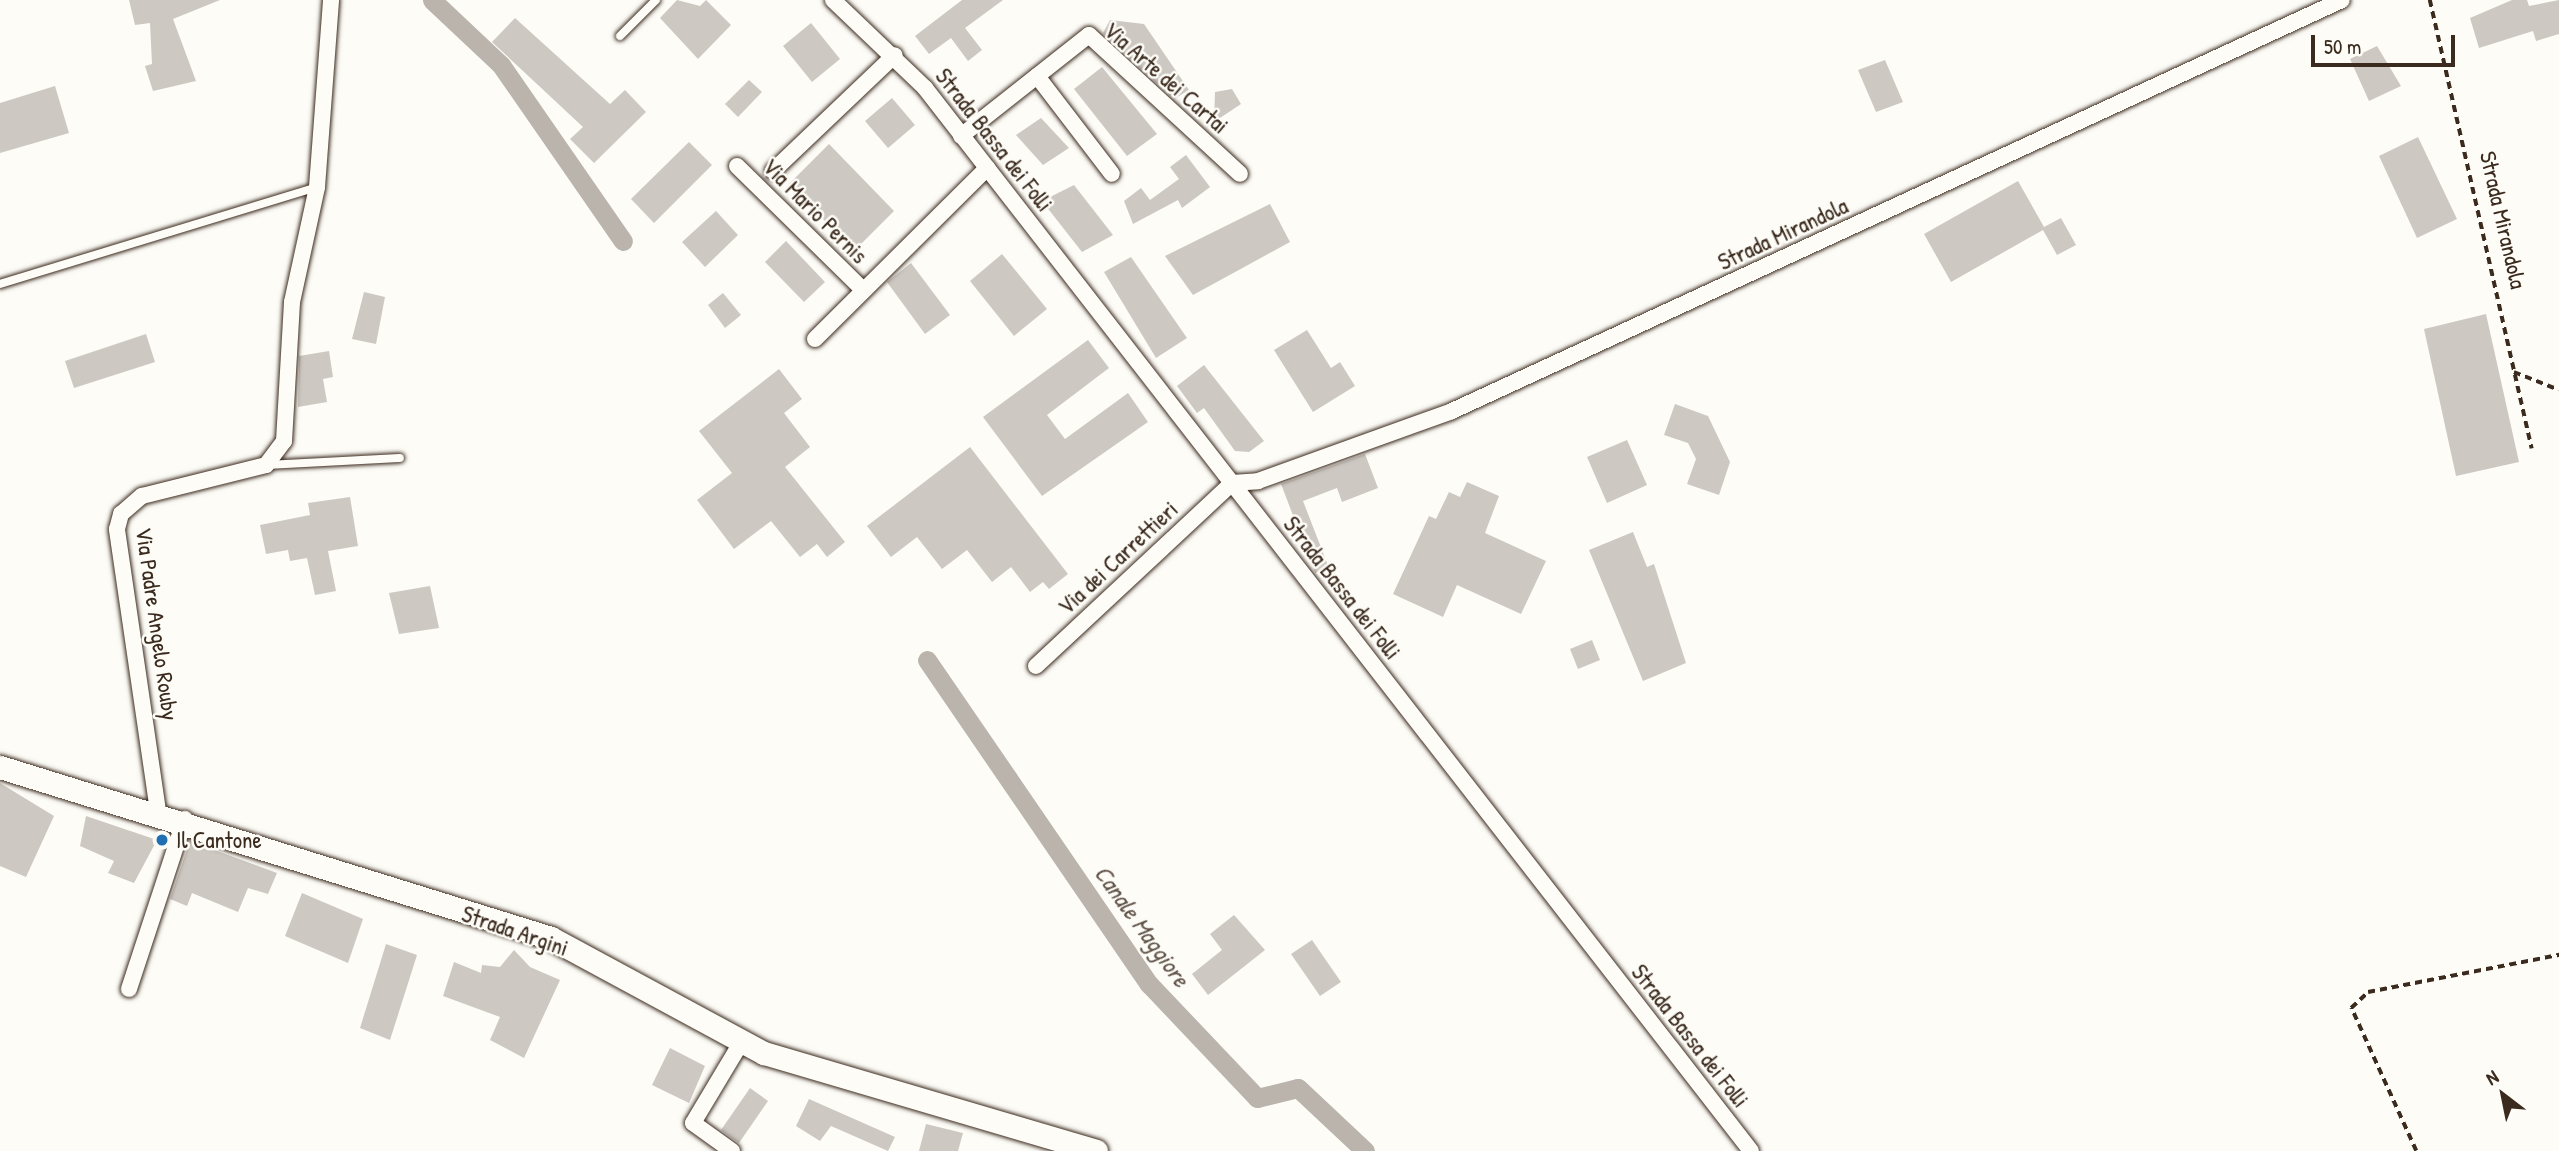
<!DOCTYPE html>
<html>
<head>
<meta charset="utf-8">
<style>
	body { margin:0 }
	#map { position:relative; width:2559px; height:1151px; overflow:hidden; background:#fdfcf7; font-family:"Patrick Hand",sans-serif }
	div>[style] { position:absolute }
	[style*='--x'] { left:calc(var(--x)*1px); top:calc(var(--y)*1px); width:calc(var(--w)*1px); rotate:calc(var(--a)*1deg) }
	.canal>* { height:19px; margin:-9.5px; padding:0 9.5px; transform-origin:9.5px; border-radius:9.5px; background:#bbb4ad }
	.building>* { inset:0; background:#cdc8c2 }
	.path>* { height:3.5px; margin-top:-1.75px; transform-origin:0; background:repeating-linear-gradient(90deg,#3b2a1e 0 7px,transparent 0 12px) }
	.roads { filter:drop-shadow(0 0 2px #3b2a1e) drop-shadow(0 0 2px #3b2a1e) }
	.service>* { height:8px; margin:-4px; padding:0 4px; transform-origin:4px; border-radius:4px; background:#fdfcf7 }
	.minor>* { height:16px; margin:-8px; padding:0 8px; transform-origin:8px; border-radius:8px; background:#fdfcf7 }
	.secondary>* { height:23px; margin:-11.5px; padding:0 11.5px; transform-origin:11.5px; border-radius:11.5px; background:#fdfcf7 }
	.dots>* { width:19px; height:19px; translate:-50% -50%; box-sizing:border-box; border:4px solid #fdfcf7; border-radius:50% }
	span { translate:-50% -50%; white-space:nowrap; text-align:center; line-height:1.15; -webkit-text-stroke:5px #fdfcf7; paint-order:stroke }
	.street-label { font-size:23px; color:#3b2a1e }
	.poi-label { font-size:23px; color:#3b2a1e }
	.left { translate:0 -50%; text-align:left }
	.water-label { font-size:24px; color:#615349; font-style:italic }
	.north { position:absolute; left:2468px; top:1060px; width:70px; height:70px; -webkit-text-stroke:5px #fdfcf7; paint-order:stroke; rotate:328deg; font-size:19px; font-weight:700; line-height:28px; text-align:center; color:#3b2a1e }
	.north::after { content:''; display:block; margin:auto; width:24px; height:32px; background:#3b2a1e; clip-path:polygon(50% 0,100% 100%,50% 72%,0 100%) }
	.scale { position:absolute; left:2311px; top:35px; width:144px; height:32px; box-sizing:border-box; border:4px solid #3b2a1e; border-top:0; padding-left:9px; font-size:21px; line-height:24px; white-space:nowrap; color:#3b2a1e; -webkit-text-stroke:5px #fdfcf7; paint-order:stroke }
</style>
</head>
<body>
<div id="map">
	<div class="canal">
		<i style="--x:432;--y:0;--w:95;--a:43.3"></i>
		<i style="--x:501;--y:65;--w:214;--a:55.3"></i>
		<i style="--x:927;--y:660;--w:393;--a:55.6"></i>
		<i style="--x:1149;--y:984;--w:157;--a:46.5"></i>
		<i style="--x:1257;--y:1098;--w:42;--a:-13.7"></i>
		<i style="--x:1298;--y:1088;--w:92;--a:43.2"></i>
	</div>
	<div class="building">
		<i style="clip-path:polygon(129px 0,220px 0,173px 19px,196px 81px,153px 91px,145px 66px,152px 64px,150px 23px,135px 25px)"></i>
		<i style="clip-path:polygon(677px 0,700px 6px,706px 0,731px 25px,698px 59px,660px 18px)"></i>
		<i style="clip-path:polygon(962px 0,1003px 0,965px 28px,982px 50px,968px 61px,951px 38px,929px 54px,915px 36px)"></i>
		<i style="clip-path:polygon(2512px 0,2527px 0,2529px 6px,2559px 0,2559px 34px,2536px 41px,2533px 31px,2479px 48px,2470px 18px)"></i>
		<i style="clip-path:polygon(515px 18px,610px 104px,625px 90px,646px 112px,594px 163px,570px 139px,583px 127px,492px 42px)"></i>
		<i style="clip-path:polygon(1110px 20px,1144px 24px,1189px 90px,1174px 99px,1103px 33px)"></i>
		<i style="clip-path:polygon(811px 23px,840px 59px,812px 82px,783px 46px)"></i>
		<i style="clip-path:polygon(2377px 46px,2401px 86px,2369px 101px,2350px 59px)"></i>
		<i style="clip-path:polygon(1885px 60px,1903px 102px,1876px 112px,1858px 70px)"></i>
		<i style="clip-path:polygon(1102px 67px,1157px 134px,1127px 156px,1074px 89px)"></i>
		<i style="clip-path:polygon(749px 80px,762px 92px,738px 117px,725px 104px)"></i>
		<i style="clip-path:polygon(55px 86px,69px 133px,0 153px,0 103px)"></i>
		<i style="clip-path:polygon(1232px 89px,1241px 104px,1214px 122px,1215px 92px)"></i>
		<i style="clip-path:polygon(892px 98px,915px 125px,888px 148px,865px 121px)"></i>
		<i style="clip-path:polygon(1041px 118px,1069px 148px,1043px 165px,1016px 135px)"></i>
		<i style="clip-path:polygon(2418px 137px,2457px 219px,2417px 238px,2379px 156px)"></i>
		<i style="clip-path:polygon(689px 142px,712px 165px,654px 223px,631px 199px)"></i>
		<i style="clip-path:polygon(829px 144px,894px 211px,854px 251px,789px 184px)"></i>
		<i style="clip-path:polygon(1186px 155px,1210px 187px,1182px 208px,1178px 200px,1133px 224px,1124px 201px,1141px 188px,1150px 200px,1179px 179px,1170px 167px)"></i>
		<i style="clip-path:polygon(2018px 181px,2044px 227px,2061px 218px,2076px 245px,2057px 255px,2043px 230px,1951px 282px,1924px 234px)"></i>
		<i style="clip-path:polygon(1074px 185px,1113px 235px,1082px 252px,1042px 201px)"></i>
		<i style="clip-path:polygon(1270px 204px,1290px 242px,1193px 295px,1165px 256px)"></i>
		<i style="clip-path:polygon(716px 211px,738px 235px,705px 267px,682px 242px)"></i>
		<i style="clip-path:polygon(786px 241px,825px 282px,804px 302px,765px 262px)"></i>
		<i style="clip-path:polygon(1002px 254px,1047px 309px,1014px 336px,970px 281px)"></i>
		<i style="clip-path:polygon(1131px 257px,1187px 338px,1156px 358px,1104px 272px)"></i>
		<i style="clip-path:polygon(911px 263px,950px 315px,925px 334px,887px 282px)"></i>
		<i style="clip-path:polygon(364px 292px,385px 297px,376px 344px,352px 339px)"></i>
		<i style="clip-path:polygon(723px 293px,741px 315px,725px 328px,708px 305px)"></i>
		<i style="clip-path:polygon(2486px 314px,2519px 462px,2456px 476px,2424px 329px)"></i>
		<i style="clip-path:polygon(1307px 330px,1331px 368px,1340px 362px,1355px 386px,1313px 412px,1274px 350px)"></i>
		<i style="clip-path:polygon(146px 334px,155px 362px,74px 388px,65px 361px)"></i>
		<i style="clip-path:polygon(1088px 340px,1109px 368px,1047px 415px,1065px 439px,1128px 393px,1148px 422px,1042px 496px,983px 417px)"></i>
		<i style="clip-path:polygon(329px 351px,333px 377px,323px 379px,327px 402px,298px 407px,299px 356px)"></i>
		<i style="clip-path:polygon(1204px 365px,1264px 441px,1249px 452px,1235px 451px,1204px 408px,1197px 413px,1177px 386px)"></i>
		<i style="clip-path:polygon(779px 369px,802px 399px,784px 413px,810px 447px,785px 467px,845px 542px,827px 557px,817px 544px,800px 557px,771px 521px,734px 549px,697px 500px,732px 473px,699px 431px)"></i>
		<i style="clip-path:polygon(1675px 404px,1708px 416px,1730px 462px,1719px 495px,1687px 484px,1696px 459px,1688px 443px,1664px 435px)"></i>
		<i style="clip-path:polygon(1627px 440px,1647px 485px,1607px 503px,1587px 457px)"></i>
		<i style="clip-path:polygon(970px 447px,1068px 574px,1049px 589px,1043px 582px,1030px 592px,1011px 567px,992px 582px,967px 550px,942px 569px,917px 537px,891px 557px,867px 526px)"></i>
		<i style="clip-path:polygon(1365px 454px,1378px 488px,1342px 502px,1337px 488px,1303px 501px,1329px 568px,1315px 573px,1281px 484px)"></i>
		<i style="clip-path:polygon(1467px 482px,1499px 496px,1485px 533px,1546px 561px,1521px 614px,1457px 585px,1443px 617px,1393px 594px,1429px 516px,1436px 519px,1449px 492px,1460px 497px)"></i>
		<i style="clip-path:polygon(350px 497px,358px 546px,328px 551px,336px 591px,315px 595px,307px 558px,290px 561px,288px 550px,266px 554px,260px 525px,310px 515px,308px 503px)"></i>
		<i style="clip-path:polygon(1633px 532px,1647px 567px,1654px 564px,1686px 663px,1643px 681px,1589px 550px)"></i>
		<i style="clip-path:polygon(430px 586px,439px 628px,399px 634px,389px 593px)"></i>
		<i style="clip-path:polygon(1592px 640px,1600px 660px,1578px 669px,1570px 649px)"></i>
		<i style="clip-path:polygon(0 783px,54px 816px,26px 877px,0 866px)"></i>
		<i style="clip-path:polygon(86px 816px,157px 840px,134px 883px,108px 873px,114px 861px,80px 846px)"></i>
		<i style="clip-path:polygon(190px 841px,277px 873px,268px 894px,248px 888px,238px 912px,192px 893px,187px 906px,170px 899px)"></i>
		<i style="clip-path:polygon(302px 893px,363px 919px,348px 963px,285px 936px)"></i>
		<i style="clip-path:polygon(1234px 915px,1265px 950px,1208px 995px,1192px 974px,1222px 950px,1210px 934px)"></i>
		<i style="clip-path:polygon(1312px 940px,1341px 982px,1320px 996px,1291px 954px)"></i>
		<i style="clip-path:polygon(386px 944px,417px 955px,390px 1040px,360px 1028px)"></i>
		<i style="clip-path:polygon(514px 950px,530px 967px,560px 980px,524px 1058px,490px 1040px,500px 1017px,443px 996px,454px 962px,481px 973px,482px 965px,500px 967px)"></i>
		<i style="clip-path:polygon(670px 1048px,705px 1066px,689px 1103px,652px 1085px)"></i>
		<i style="clip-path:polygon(750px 1088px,768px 1101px,739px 1143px,721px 1130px)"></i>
		<i style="clip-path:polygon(809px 1099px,895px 1137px,888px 1151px,831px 1126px,820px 1141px,796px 1126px)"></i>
		<i style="clip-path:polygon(926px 1124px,963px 1133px,958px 1151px,919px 1151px)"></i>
	</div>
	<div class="path">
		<i style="--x:2430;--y:0;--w:460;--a:77.2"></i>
		<i style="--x:2514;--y:372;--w:48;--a:21.8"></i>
		<i style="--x:2416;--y:1151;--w:157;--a:-114.4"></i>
		<i style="--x:2351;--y:1008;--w:23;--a:-43"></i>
		<i style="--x:2368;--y:992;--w:195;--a:-11"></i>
	</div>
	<div class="roads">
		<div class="service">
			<i style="--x:620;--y:36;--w:51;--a:-45"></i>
			<i style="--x:0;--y:284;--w:332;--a:-17"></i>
			<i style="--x:266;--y:465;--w:134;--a:-3"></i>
		</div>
		<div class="minor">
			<i style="--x:833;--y:0;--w:127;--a:43.7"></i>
			<i style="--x:925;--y:88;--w:1346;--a:52.15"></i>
			<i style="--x:1037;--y:76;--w:123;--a:52.6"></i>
			<i style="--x:961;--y:136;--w:163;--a:-38.3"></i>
			<i style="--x:1089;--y:35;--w:205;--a:42.6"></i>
			<i style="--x:737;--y:166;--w:175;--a:44.5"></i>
			<i style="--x:773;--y:171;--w:168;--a:-43.6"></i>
			<i style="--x:815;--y:339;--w:243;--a:-44.8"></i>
			<i style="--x:1036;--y:666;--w:268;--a:-43"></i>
			<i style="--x:1232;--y:483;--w:26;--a:-4"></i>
			<i style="--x:1258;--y:481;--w:206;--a:-19.8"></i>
			<i style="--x:1452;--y:411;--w:980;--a:-24.79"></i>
			<i style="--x:158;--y:811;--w:285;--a:-98.3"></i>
			<i style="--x:117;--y:529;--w:16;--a:-75"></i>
			<i style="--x:121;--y:514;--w:28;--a:-41"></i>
			<i style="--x:142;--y:496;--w:128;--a:-14"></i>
			<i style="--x:266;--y:465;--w:30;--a:-53"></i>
			<i style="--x:284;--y:441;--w:139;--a:-86.7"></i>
			<i style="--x:292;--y:302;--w:118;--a:-77.7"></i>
			<i style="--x:317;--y:187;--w:188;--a:-85.7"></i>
			<i style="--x:129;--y:989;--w:179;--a:-71.8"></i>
			<i style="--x:732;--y:1151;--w:48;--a:-144.3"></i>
			<i style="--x:693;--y:1123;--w:96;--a:-59.1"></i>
		</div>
		<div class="secondary">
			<i style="--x:0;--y:767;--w:577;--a:17.24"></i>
			<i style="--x:551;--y:938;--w:242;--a:28.4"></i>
			<i style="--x:764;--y:1053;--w:346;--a:16.4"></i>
		</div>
	</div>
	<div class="dots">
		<i style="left:162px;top:840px;background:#1f6fb2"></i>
	</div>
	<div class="street-label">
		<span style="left:1166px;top:78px;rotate:41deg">Via Arte dei Cartai</span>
		<span style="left:994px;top:140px;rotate:52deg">Strada Bassa dei Folli</span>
		<span style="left:815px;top:211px;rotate:45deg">Via Mario Pernis</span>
		<span style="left:2503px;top:220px;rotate:77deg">Strada Mirandola</span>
		<span style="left:1783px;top:234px;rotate:-25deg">Strada Mirandola</span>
		<span style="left:1118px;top:558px;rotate:-43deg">Via dei Carrettieri</span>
		<span style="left:1342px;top:588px;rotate:52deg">Strada Bassa dei Folli</span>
		<span style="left:157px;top:624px;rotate:82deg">Via Padre Angelo Rouby</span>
		<span style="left:515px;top:931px;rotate:19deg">Strada Argini</span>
		<span style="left:1690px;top:1036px;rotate:52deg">Strada Bassa dei Folli</span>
	</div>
	<div class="poi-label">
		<span class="left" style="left:176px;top:840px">Il Cantone</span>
	</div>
	<div class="water-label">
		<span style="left:1142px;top:926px;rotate:54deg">Canale Maggiore</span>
	</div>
	<div class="north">N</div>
	<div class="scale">50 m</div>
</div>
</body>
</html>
